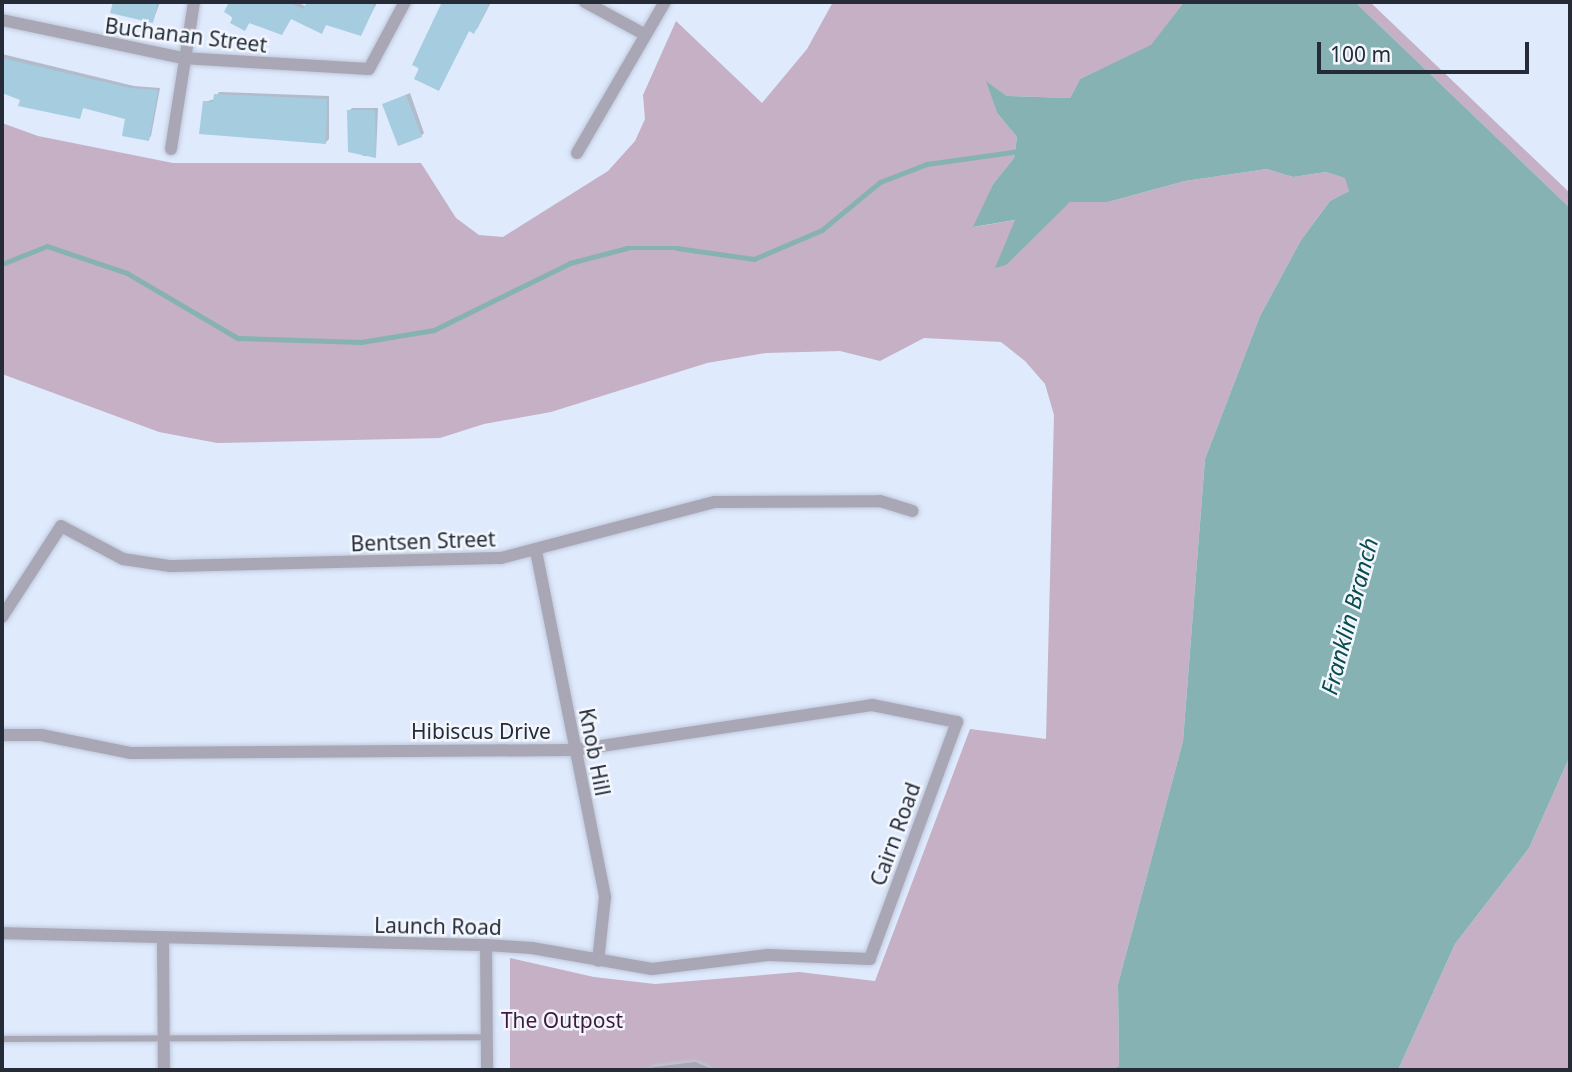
<!DOCTYPE html>
<html>
<head>
<meta charset="utf-8">
<style>
	body { margin:0 }
	#map { position:relative; width:1572px; height:1072px; overflow:hidden; background:#dfeafd; font-family:"Noto Sans",sans-serif }
	div>[style] { position:absolute }
	[style*='--x'] { left:calc(var(--x)*1px); top:calc(var(--y)*1px); width:calc(var(--w)*1px); rotate:calc(var(--a)*1deg) }
	.green>* { inset:0; background:#c6b0c5 }
	.water>* { inset:0; background:#87b2b3 }
	.shadow>* { inset:0; background:#0003 }
	.stream>* { height:4.5px; margin:-2.25px; padding:0 2.25px; transform-origin:2.25px; border-radius:2.25px; background:#87b2b3 }
	.building>* { inset:0; background:#a6cce0 }
	.roads { filter:drop-shadow(0 0 2px #bec8da) drop-shadow(0 0 2px #bec8da) }
	.service>* { height:6px; margin:-3px; padding:0 3px; transform-origin:3px; border-radius:3px; background:#a9a7b6 }
	.minor>* { height:12px; margin:-6px; padding:0 6px; transform-origin:6px; border-radius:6px; background:#a9a7b6 }
	span { translate:-50% -50%; white-space:nowrap; text-align:center; line-height:1.15; -webkit-text-stroke:5px #f3f7fd; paint-order:stroke }
	.street-label { font-size:21px; color:#252c38 }
	.park-label { font-size:21px; color:#3e1b3e }
	.water-label { font-size:23px; color:#094c4e; font-style:italic }
	.frame { position:absolute; inset:0; border:4px solid #252c38; pointer-events:none }
	.scale { position:absolute; left:1317px; top:42px; width:212px; height:32px; box-sizing:border-box; border:4px solid #252c38; border-top:0; padding-left:9px; font-size:21px; line-height:24px; white-space:nowrap; color:#252c38; -webkit-text-stroke:5px #f3f7fd; paint-order:stroke }
</style>
</head>
<body>
<div id="map">
	<div class="green">
		<i style="clip-path:polygon(833px 2px,1184px 2px,1151px 46px,1080px 79px,1070px 98px,1007px 96px,987px 82px,997px 113px,1017px 137px,1014px 158px,993px 184px,974px 227px,1016px 220px,1009px 237px,1043px 224px,1070px 202px,1108px 202px,1185px 181px,1267px 169px,1293px 177px,1326px 172px,1346px 178px,1349px 191px,1330px 201px,1301px 240px,1260px 316px,1205px 459px,1183px 741px,1118px 984px,1119px 1066px,1111px 1070px,510px 1070px,510px 958px,594px 977px,655px 984px,799px 972px,875px 981px,970px 729px,1046px 739px,1054px 415px,1045px 384px,1025px 361px,1001px 342px,924px 338px,880px 361px,840px 351px,766px 353px,707px 363px,551px 412px,484px 424px,440px 438px,217px 443px,159px 432px,2px 374px,2px 123px,38px 136px,173px 163px,421px 163px,456px 218px,479px 235px,503px 237px,608px 171px,635px 141px,645px 119px,643px 95px,676px 21px,762px 103px,807px 49px)"></i>
		<i style="clip-path:polygon(1355px 2px,1370px 2px,1570px 193px,1570px 208px)"></i>
		<i style="clip-path:polygon(1570px 756px,1570px 1070px,1398px 1070px,1455px 944px,1529px 848px)"></i>
	</div>
	<div class="water">
		<i style="clip-path:polygon(1184px 2px,1355px 2px,1570px 208px,1570px 756px,1529px 848px,1455px 944px,1398px 1070px,1111px 1070px,1119px 1066px,1118px 984px,1183px 741px,1205px 459px,1260px 316px,1301px 240px,1330px 201px,1349px 191px,1345px 178px,1326px 172px,1293px 177px,1267px 169px,1185px 181px,1108px 202px,1070px 202px,1006px 265px,995px 268px,1015px 220px,973px 227px,993px 184px,1014px 158px,1017px 137px,997px 113px,986px 81px,1007px 96px,1070px 98px,1080px 79px,1151px 45px)"></i>
	</div>
	<div class="shadow">
		<i style="clip-path:polygon(115px 2px,160px 2px,153px 21px,112px 11px)"></i>
		<i style="clip-path:polygon(231px 2px,297px 2px,307px 7px,309px 2px,377px 3px,360px 34px,327px 23px,321px 32px,292px 17px,282px 33px,250px 22px,245px 29px,226px 12px)"></i>
		<i style="clip-path:polygon(444px 2px,491px 2px,477px 29px,470px 29px,439px 89px,414px 64px)"></i>
		<i style="clip-path:polygon(2px 54px,134px 86px,160px 88px,151px 136px,148px 139px,127px 118px,84px 106px,79px 117px,2px 91px)"></i>
		<i style="clip-path:polygon(219px 92px,329px 96px,329px 139px,326px 142px,204px 102px,215px 99px)"></i>
		<i style="clip-path:polygon(410px 93px,424px 133px,421px 136px,384px 104px)"></i>
		<i style="clip-path:polygon(352px 108px,378px 108px,376px 156px,363px 156px,349px 111px)"></i>
	</div>
	<div class="stream">
		<i style="--x:2;--y:264;--w:48;--a:-21.8"></i>
		<i style="--x:47;--y:246;--w:84;--a:18.6"></i>
		<i style="--x:127;--y:273;--w:129;--a:30.4"></i>
		<i style="--x:238;--y:338;--w:123;--a:1.9"></i>
		<i style="--x:361;--y:342;--w:74;--a:-9.3"></i>
		<i style="--x:434;--y:330;--w:152;--a:-26.2"></i>
		<i style="--x:570;--y:263;--w:59;--a:-14.7"></i>
		<i style="--x:627;--y:248;--w:50;--a:0"></i>
		<i style="--x:677;--y:248;--w:78;--a:8.1"></i>
		<i style="--x:754;--y:259;--w:74;--a:-23.1"></i>
		<i style="--x:822;--y:230;--w:75;--a:-39.6"></i>
		<i style="--x:880;--y:182;--w:50;--a:-21"></i>
		<i style="--x:927;--y:164;--w:93;--a:-8"></i>
	</div>
	<div class="building">
		<i style="clip-path:polygon(113px 2px,158px 2px,153px 23px,110px 13px)"></i>
		<i style="clip-path:polygon(229px 2px,288px 2px,303px 9px,307px 2px,367px 2px,375px 6px,361px 36px,326px 25px,322px 34px,291px 19px,282px 35px,249px 23px,245px 31px,230px 23px,233px 17px,224px 12px)"></i>
		<i style="clip-path:polygon(442px 2px,490px 2px,474px 34px,469px 31px,439px 91px,414px 79px,419px 68px,412px 65px)"></i>
		<i style="clip-path:polygon(2px 58px,130px 88px,158px 90px,149px 141px,122px 136px,125px 119px,83px 108px,80px 119px,18px 106px,20px 100px,2px 93px)"></i>
		<i style="clip-path:polygon(214px 94px,327px 99px,326px 144px,199px 134px,203px 101px,213px 102px)"></i>
		<i style="clip-path:polygon(406px 95px,422px 137px,398px 146px,382px 104px)"></i>
		<i style="clip-path:polygon(347px 110px,375px 110px,376px 158px,348px 152px)"></i>
	</div>
	<div class="roads">
		<div class="service">
			<i style="--x:2;--y:1039;--w:484;--a:-0.2"></i>
			<i style="--x:654;--y:1070;--w:41;--a:-7"></i>
			<i style="--x:695;--y:1065;--w:13;--a:23"></i>
		</div>
		<div class="minor">
			<i style="--x:585;--y:2;--w:67;--a:28.5"></i>
			<i style="--x:2;--y:20;--w:184;--a:11.9"></i>
			<i style="--x:182;--y:58;--w:187;--a:3.4"></i>
			<i style="--x:369;--y:69;--w:76;--a:-61.8"></i>
			<i style="--x:171;--y:149;--w:149;--a:-81.1"></i>
			<i style="--x:577;--y:153;--w:175;--a:-59.8"></i>
			<i style="--x:536;--y:551;--w:353;--a:78.7"></i>
			<i style="--x:605;--y:897;--w:64;--a:96.2"></i>
			<i style="--x:2;--y:617;--w:108;--a:-57"></i>
			<i style="--x:61;--y:526;--w:70;--a:28"></i>
			<i style="--x:123;--y:559;--w:48;--a:8.5"></i>
			<i style="--x:170;--y:566;--w:331;--a:-1.4"></i>
			<i style="--x:501;--y:558;--w:221;--a:-14.7"></i>
			<i style="--x:715;--y:502;--w:165;--a:-0.3"></i>
			<i style="--x:880;--y:501;--w:34;--a:17"></i>
			<i style="--x:2;--y:735;--w:39;--a:0"></i>
			<i style="--x:41;--y:735;--w:92;--a:11.3"></i>
			<i style="--x:131;--y:753;--w:444;--a:-0.4"></i>
			<i style="--x:575;--y:750;--w:300;--a:-8.6"></i>
			<i style="--x:872;--y:705;--w:87;--a:11.3"></i>
			<i style="--x:957;--y:722;--w:252;--a:110.2"></i>
			<i style="--x:870;--y:959;--w:102;--a:-177.8"></i>
			<i style="--x:768;--y:955;--w:117;--a:173.1"></i>
			<i style="--x:652;--y:969;--w:122;--a:-170.1"></i>
			<i style="--x:532;--y:948;--w:46;--a:-176.3"></i>
			<i style="--x:486;--y:945;--w:484;--a:-178.6"></i>
			<i style="--x:163;--y:939;--w:131;--a:89.6"></i>
			<i style="--x:486;--y:945;--w:125;--a:89.5"></i>
		</div>
	</div>
	<div class="street-label">
		<span style="left:186px;top:35px;rotate:7deg">Buchanan Street</span>
		<span style="left:423px;top:541px;rotate:-2deg">Bentsen Street</span>
		<span style="left:481px;top:731px">Hibiscus Drive</span>
		<span style="left:595px;top:752px;rotate:79deg">Knob Hill</span>
		<span style="left:895px;top:834px;rotate:-70deg">Cairn Road</span>
		<span style="left:438px;top:926px;rotate:1deg">Launch Road</span>
	</div>
	<div class="park-label">
		<span style="left:562px;top:1020px">The Outpost</span>
	</div>
	<div class="water-label">
		<span style="left:1349px;top:616px;rotate:-75deg">Franklin Branch</span>
	</div>
	<div class="frame"></div>
	<div class="scale">100 m</div>
</div>
</body>
</html>
